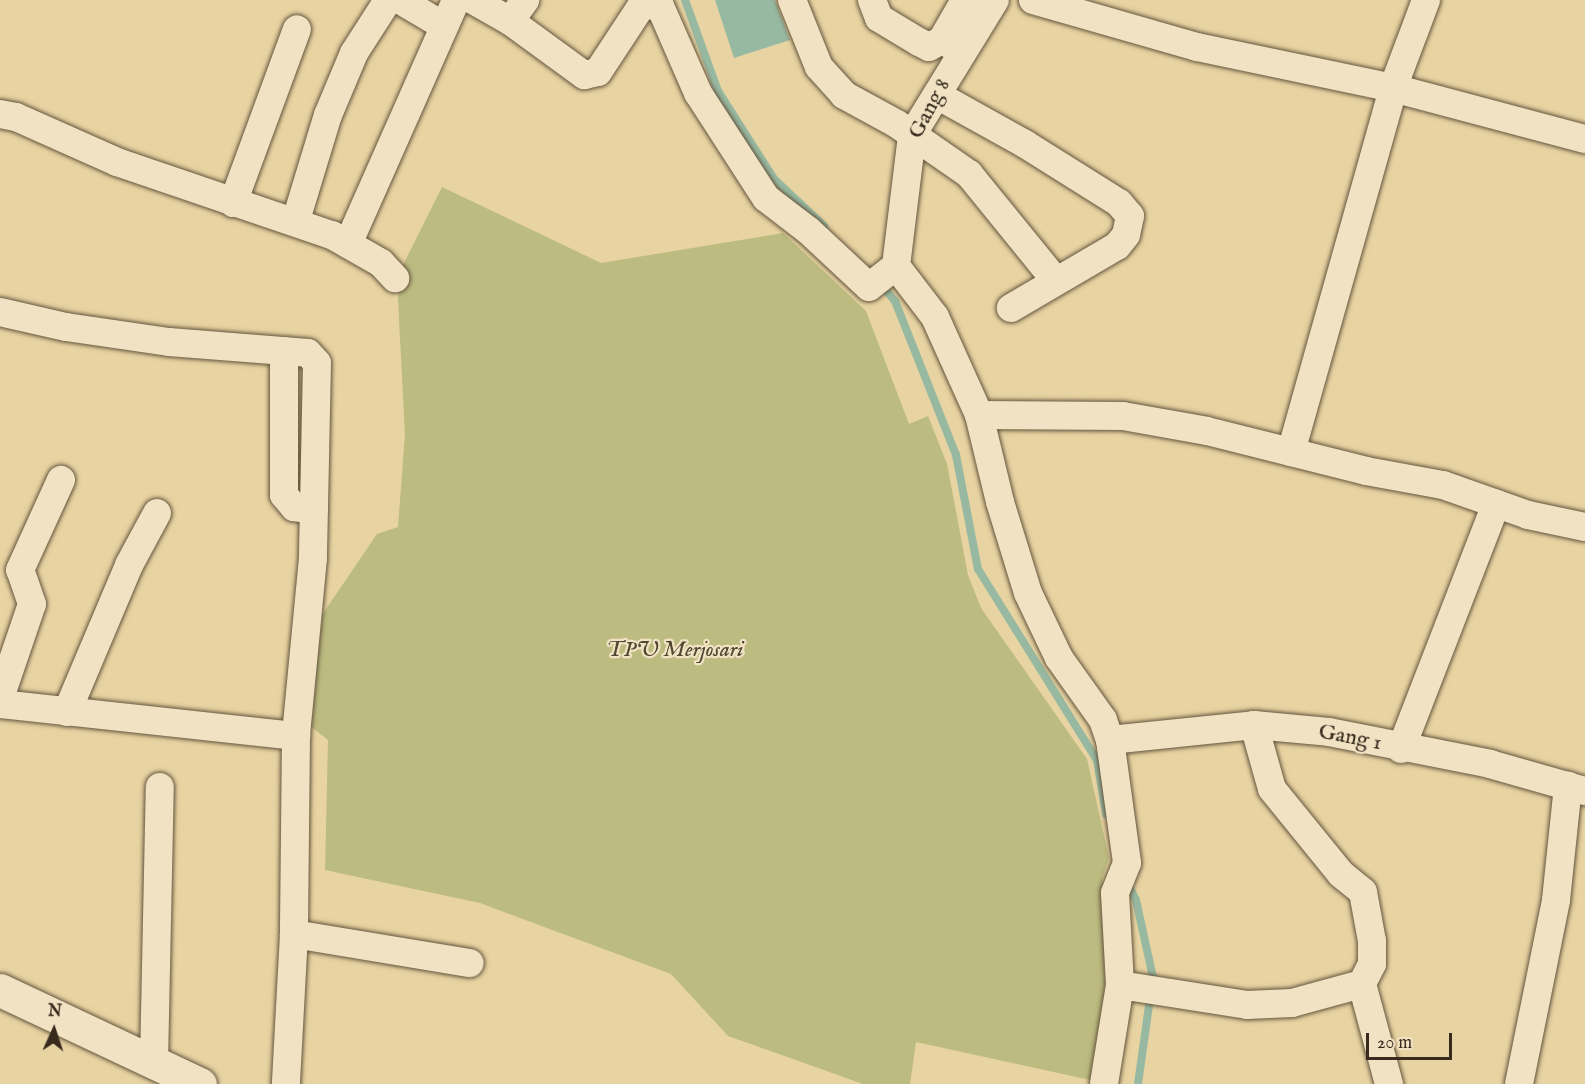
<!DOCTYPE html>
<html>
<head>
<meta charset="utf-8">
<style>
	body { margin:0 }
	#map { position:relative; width:1585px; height:1084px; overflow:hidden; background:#e8d3a2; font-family:"IM FELL English",serif }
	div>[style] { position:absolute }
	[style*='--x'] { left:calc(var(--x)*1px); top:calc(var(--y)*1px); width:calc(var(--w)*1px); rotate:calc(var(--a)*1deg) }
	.green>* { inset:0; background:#bcbb80 }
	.water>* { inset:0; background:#98b9a1 }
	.stream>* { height:8px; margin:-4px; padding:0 4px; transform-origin:4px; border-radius:4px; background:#98b9a1 }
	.roads { filter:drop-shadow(0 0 2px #64553e) drop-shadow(0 0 2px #64553e) }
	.minor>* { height:28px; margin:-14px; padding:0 14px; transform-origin:14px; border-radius:14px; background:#f0e2c3 }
	.secondary>* { height:33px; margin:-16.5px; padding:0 16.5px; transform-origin:16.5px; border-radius:16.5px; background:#f0e2c3 }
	span { translate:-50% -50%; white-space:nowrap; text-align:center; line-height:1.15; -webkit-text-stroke:4.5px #f0e2c3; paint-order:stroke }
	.street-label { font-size:22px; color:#382b1d }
	.park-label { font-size:22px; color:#524831; font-style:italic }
	.north { position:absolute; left:24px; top:1000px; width:60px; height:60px; -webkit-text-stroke:4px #f0e2c3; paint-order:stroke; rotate:3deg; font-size:16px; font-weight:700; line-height:24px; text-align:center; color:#382b1d }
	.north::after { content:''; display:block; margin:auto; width:21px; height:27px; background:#382b1d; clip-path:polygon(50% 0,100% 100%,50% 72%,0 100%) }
	.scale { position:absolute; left:1366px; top:1033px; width:86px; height:27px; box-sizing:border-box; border:3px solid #382b1d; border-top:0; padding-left:8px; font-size:18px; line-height:21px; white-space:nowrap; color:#382b1d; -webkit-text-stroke:4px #f0e2c3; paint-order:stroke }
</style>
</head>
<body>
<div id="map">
	<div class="green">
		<i style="clip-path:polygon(442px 187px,601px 263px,783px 233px,866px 311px,909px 424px,928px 416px,947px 464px,968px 575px,981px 608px,1087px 759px,1109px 858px,1102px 879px,1111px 952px,1090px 1080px,916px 1042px,910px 1084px,863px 1084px,728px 1036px,671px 974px,480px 903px,325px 870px,328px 740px,304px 721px,322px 615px,377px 534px,398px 527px,405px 434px,398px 300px,401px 269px)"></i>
	</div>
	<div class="water">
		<i style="clip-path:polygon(715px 0,775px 0,790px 40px,734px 58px)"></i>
	</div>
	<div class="stream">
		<i style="--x:685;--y:0;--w:97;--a:70.1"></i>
		<i style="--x:718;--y:91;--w:104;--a:57.5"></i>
		<i style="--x:774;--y:179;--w:69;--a:43.2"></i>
		<i style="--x:881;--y:284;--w:22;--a:51"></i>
		<i style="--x:895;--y:301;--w:166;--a:68.4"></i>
		<i style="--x:956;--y:455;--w:116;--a:79.1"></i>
		<i style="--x:978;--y:569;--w:225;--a:58.1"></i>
		<i style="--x:1097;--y:760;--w:55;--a:80.5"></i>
		<i style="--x:1126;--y:881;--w:21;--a:62"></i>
		<i style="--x:1136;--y:900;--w:79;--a:77.6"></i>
		<i style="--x:1153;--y:977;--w:108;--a:98"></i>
	</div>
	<div class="roads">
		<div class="minor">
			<i style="--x:400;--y:0;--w:51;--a:30.6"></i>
			<i style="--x:473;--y:0;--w:43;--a:29.6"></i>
			<i style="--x:510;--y:21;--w:92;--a:36.1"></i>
			<i style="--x:584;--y:75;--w:14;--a:-12"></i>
			<i style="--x:598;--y:72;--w:80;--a:-56.7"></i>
			<i style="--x:642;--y:5;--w:18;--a:3"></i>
			<i style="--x:660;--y:6;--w:95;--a:66.4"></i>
			<i style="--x:698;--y:93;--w:125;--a:57.1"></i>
			<i style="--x:766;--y:198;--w:54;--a:37.5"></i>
			<i style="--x:809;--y:231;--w:82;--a:43"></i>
			<i style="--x:869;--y:287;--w:34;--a:-38"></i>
			<i style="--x:792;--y:0;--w:72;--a:68.1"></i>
			<i style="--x:819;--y:67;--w:38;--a:48"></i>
			<i style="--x:844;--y:95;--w:60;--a:28.7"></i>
			<i style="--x:897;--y:124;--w:88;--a:34.8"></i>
			<i style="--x:969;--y:174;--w:138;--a:50.9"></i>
			<i style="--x:872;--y:0;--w:19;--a:69"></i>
			<i style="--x:879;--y:18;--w:47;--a:31"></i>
			<i style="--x:919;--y:42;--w:11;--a:27"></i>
			<i style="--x:929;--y:47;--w:15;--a:-28"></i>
			<i style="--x:942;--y:40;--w:23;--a:29"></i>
			<i style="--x:1033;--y:0;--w:171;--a:16"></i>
			<i style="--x:1197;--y:47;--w:200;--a:11.8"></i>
			<i style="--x:1393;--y:88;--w:199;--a:14.9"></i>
			<i style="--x:510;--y:21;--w:26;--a:-54"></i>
			<i style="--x:942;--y:40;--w:46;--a:-60.1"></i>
			<i style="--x:937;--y:95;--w:101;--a:29.1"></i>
			<i style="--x:1025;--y:144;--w:111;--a:32.1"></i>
			<i style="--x:1119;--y:203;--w:17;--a:50"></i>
			<i style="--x:1130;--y:216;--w:19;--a:102"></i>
			<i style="--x:1126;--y:235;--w:14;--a:129"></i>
			<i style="--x:1117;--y:246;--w:123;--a:149.7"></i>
			<i style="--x:0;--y:114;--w:16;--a:11"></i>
			<i style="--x:16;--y:117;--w:111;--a:24"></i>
			<i style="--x:117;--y:162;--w:227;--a:18.8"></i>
			<i style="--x:332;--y:235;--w:56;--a:29.7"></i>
			<i style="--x:381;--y:263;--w:21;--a:47"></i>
			<i style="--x:233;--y:203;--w:185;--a:-69.8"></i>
			<i style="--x:296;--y:220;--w:110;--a:-73.1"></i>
			<i style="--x:328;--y:115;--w:67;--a:-67.2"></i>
			<i style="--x:354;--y:53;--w:63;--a:-57.3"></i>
			<i style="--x:348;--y:244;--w:267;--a:-66.1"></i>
			<i style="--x:896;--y:266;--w:64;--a:52.6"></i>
			<i style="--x:935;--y:317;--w:107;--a:65.8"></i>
			<i style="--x:979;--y:415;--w:89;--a:76.4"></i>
			<i style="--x:1000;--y:502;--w:95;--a:72.9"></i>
			<i style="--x:1028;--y:593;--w:72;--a:64.5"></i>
			<i style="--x:1059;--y:658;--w:76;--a:54.6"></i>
			<i style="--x:1103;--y:720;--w:21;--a:71"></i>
			<i style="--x:1110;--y:740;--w:124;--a:82.1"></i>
			<i style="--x:1127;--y:863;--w:32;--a:112"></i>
			<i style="--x:1115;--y:893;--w:92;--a:86.9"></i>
			<i style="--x:1120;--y:985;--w:100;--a:99.2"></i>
			<i style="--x:896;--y:266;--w:132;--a:-83"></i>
			<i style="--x:912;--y:135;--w:158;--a:-58.4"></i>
			<i style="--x:0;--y:312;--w:68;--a:12.8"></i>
			<i style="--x:66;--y:327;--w:104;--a:8.3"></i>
			<i style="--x:169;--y:342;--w:139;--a:4.5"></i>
			<i style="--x:308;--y:353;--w:13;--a:48"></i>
			<i style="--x:317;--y:363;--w:195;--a:91.2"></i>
			<i style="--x:313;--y:558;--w:179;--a:95.5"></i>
			<i style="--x:296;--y:736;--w:198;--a:90.6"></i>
			<i style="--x:294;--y:934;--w:150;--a:93.1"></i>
			<i style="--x:284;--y:351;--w:144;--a:90"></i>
			<i style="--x:284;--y:495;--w:16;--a:50"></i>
			<i style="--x:294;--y:507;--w:20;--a:9"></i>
			<i style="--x:979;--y:415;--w:144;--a:0.4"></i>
			<i style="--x:1123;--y:416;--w:85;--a:10.1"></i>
			<i style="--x:1207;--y:431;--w:164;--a:14.1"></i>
			<i style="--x:1366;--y:471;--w:78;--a:10.3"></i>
			<i style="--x:1443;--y:485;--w:90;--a:19.4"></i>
			<i style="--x:1528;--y:515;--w:58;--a:11.9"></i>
			<i style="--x:1291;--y:452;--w:378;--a:-74.3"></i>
			<i style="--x:1393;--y:88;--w:94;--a:-69.4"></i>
			<i style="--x:0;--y:698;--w:99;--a:-71.2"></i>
			<i style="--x:32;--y:604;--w:36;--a:-109"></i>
			<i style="--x:20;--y:570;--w:99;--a:-65.5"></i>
			<i style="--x:0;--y:704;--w:298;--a:6.2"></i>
			<i style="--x:67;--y:712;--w:160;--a:-67.1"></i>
			<i style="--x:129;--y:565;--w:59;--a:-61.7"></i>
			<i style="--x:1254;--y:725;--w:66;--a:74.3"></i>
			<i style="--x:1272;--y:789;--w:109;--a:50.9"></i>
			<i style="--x:1341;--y:874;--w:28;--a:39"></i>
			<i style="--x:1363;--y:892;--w:50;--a:79.6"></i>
			<i style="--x:1372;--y:941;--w:23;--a:90"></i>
			<i style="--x:1372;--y:964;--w:22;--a:117"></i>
			<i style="--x:1362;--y:984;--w:104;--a:74.9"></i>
			<i style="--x:1110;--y:740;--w:145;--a:-5.9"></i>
			<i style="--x:1254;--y:725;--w:75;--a:5.3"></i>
			<i style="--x:1329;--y:732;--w:164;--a:11.2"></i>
			<i style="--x:1490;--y:764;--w:99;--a:15.9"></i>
			<i style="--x:1401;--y:749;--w:263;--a:-68.8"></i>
			<i style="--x:294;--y:934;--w:178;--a:9.4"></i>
			<i style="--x:1120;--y:985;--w:129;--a:8.9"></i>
			<i style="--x:1247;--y:1005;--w:45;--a:-2.5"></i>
			<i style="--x:1292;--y:1003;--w:73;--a:-15.2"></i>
			<i style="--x:154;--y:1063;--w:276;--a:-88.8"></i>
			<i style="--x:1519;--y:1084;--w:188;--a:-78.6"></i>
			<i style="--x:1556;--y:900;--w:115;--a:-84"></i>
		</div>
		<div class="secondary">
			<i style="--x:0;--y:990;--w:221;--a:25.2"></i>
		</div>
	</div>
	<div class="street-label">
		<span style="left:930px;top:109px;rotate:-62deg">Gang 8</span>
		<span style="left:1350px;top:738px;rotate:11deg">Gang 1</span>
	</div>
	<div class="park-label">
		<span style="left:675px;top:651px">TPU Merjosari</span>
	</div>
	<div class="north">N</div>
	<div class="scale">20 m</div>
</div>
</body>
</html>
